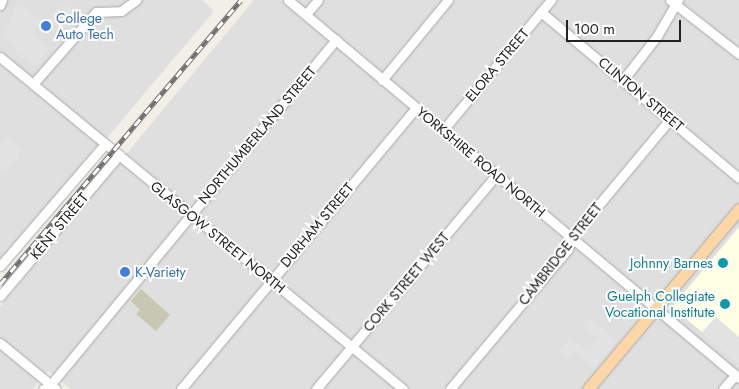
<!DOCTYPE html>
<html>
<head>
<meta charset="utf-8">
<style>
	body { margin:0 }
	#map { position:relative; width:739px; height:389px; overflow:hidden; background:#f2efe9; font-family:Jost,sans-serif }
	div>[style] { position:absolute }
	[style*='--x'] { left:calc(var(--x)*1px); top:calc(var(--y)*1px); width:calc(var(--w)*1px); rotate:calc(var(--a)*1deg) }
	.residential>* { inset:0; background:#e0dfdf }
	.education>* { inset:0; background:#ffffe5 }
	.construction>* { inset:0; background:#c7c7b4 }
	.parking>* { inset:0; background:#e2e2e2 }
	.roads { filter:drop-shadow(0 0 1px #a9a9a9) drop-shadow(0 0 1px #a9a9a9) }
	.minor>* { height:9px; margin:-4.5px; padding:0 4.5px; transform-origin:4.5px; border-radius:4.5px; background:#fff }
	.major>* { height:11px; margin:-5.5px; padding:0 5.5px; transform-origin:5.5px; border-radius:5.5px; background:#fcd6a4 }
	.rail>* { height:4.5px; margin-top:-2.25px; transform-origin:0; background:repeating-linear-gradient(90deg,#fff 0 8px,#707070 0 16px); box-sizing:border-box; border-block:1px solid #707070 }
	.dots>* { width:14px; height:14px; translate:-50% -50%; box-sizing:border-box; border:2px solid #fff; border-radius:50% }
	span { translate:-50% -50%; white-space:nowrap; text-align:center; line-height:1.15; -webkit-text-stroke:4px #fff; paint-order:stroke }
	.shop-label { font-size:14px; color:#366cbe }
	.left { translate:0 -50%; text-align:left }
	.street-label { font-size:14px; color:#222 }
	.culture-label { font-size:14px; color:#0d838f }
	.right { translate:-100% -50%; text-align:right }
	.scale { position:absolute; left:566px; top:20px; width:115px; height:22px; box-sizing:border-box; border:2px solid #222; border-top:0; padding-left:6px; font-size:15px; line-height:18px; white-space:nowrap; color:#222; -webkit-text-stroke:4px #fff; paint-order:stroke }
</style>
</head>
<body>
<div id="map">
	<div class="residential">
		<i style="clip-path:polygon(0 0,202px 0,214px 11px,0 265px)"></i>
		<i style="clip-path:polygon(254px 0,739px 0,739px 389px,71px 389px,48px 371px,33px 389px,0 389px,0 306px)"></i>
	</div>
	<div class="education">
		<i style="clip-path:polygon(739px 227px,739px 363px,672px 307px)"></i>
	</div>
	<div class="construction">
		<i style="clip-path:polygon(141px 289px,170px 315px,156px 331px,136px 314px,140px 310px,131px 301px)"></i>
	</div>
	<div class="parking">
		<i style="clip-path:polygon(18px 1px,41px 20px,32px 33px,50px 48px,35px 66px,18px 54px,4px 35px)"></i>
		<i style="clip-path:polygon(70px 5px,75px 15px,62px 31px,48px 20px,57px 7px)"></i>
		<i style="clip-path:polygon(5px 137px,21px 148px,18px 159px,5px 172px,0 168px,0 145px)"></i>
		<i style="clip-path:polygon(716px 317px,739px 337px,739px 363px,702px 332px)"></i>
		<i style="clip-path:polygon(590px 319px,617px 341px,594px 368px,574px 351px,567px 358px,558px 351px,570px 338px,587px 351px,598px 338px,584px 326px)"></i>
	</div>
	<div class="roads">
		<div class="minor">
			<i style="--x:288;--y:0;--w:588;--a:39.97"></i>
			<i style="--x:670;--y:0;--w:88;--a:38"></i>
			<i style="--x:0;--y:5;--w:5;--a:-68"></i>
			<i style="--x:541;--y:12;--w:258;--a:40"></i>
			<i style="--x:306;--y:14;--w:18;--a:-49"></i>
			<i style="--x:0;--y:57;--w:522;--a:39.48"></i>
			<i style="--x:382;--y:80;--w:104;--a:-50.5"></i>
			<i style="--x:623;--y:80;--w:56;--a:-52.3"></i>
			<i style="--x:657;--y:36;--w:42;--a:-59.7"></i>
			<i style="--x:33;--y:84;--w:96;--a:-48.8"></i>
			<i style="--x:96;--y:12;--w:25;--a:-2"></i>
			<i style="--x:121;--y:11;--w:19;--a:-36"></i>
			<i style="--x:443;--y:130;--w:169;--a:-50.3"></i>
			<i style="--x:0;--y:266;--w:160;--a:-49.3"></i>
			<i style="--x:0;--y:296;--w:185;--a:-49.8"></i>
			<i style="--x:0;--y:343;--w:72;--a:39.4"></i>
			<i style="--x:43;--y:389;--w:9;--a:-32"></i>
			<i style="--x:51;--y:384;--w:447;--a:-50.4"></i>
			<i style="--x:181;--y:389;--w:366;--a:-50.1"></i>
			<i style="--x:316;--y:389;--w:280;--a:-49.9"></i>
			<i style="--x:450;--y:389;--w:183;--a:-49.9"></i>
			<i style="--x:568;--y:249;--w:11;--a:-75"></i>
			<i style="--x:571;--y:238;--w:155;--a:-50.2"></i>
			<i style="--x:723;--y:389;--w:18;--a:-49"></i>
		</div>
		<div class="major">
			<i style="--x:588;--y:389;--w:235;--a:-50"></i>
		</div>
	</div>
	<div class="rail">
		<i style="--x:0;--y:284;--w:372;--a:-49.7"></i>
	</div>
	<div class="dots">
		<i style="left:46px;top:26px;background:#3f7fe0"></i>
		<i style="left:723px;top:263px;background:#0f9aa8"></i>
		<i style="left:125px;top:272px;background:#3f7fe0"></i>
		<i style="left:725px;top:304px;background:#0f9aa8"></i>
	</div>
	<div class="shop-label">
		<span class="left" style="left:56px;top:26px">College<br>Auto Tech</span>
		<span class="left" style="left:135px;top:272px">K-Variety</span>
	</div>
	<div class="street-label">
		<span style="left:497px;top:65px;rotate:-50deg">ELORA STREET</span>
		<span style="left:641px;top:94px;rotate:40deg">CLINTON STREET</span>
		<span style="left:257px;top:135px;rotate:-50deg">NORTHUMBERLAND STREET</span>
		<span style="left:481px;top:162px;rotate:40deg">YORKSHIRE ROAD NORTH</span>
		<span style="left:317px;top:225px;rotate:-50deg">DURHAM STREET</span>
		<span style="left:59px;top:226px;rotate:-50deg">KENT STREET</span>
		<span style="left:218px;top:237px;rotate:39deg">GLASGOW STREET NORTH</span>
		<span style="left:560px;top:254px;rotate:-52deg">CAMBRIDGE STREET</span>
		<span style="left:406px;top:282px;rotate:-50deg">CORK STREET WEST</span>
	</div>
	<div class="culture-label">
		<span class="right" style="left:713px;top:263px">Johnny Barnes</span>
		<span class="right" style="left:715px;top:304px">Guelph Collegiate<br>Vocational Institute</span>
	</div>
	<div class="scale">100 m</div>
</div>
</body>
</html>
